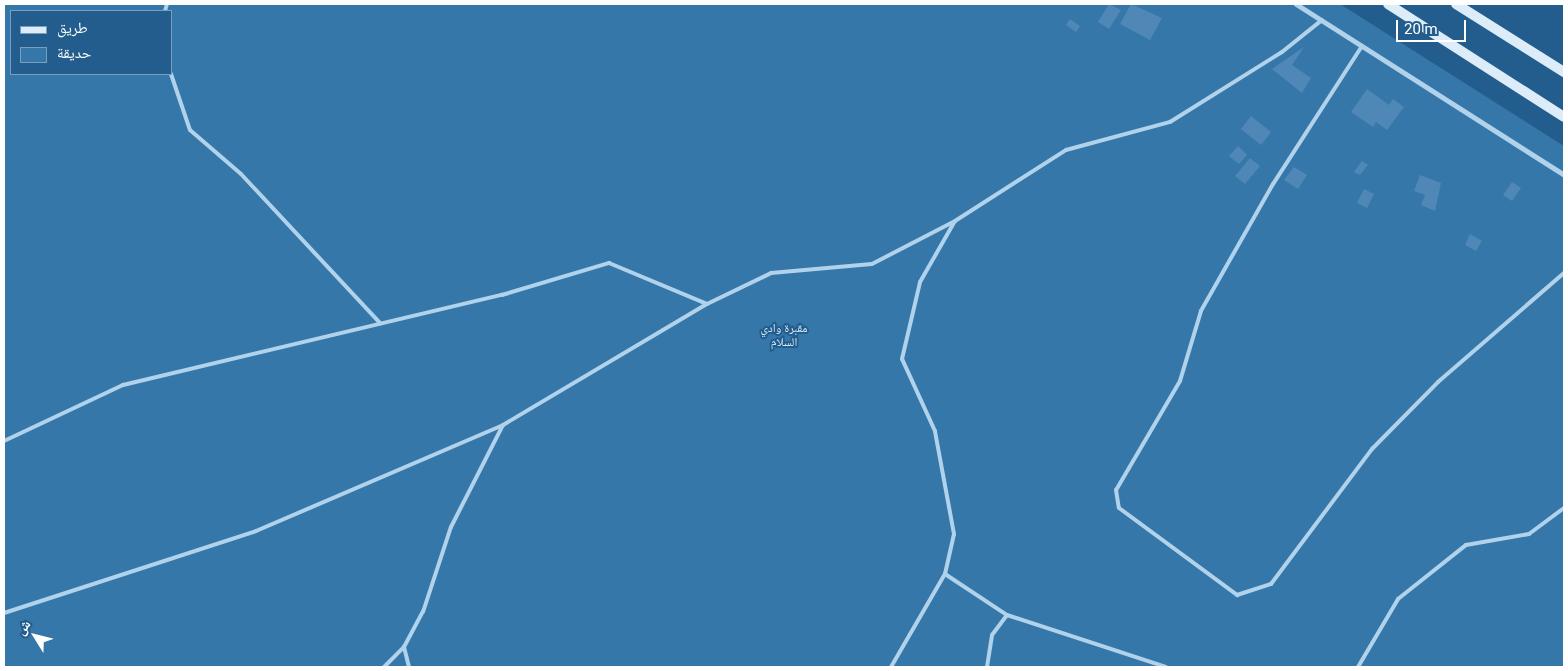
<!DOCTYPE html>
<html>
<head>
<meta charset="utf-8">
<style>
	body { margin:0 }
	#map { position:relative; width:1568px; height:671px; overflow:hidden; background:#225d8d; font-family:Roboto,"Noto Naskh Arabic",sans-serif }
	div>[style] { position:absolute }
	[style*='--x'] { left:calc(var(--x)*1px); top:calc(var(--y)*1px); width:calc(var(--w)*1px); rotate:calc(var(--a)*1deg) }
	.green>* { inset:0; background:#3677aa }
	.building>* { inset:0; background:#4f88b6 }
	.service>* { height:4px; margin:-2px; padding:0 2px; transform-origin:2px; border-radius:2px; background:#b1d2eb }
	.minor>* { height:5px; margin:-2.5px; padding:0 2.5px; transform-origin:2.5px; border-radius:2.5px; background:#b1d2eb }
	.secondary>* { height:10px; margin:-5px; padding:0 5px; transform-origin:5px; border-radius:5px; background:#dcecf9 }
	span { translate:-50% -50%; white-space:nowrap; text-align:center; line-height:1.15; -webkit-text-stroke:4px #225d8d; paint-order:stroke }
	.park-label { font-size:12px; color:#d5e9f8 }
	.frame { position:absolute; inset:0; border:5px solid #fff; pointer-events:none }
	.legend { position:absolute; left:10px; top:10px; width:162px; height:65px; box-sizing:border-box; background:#225d8d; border:1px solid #7a9ebb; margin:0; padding:6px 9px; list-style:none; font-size:15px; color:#fff }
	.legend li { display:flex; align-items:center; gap:10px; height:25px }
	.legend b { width:25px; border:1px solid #7a9ebb }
	.north { position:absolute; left:10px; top:611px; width:50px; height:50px; -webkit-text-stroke:4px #225d8d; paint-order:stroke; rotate:306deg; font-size:14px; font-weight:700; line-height:20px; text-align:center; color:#fff }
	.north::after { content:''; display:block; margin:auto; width:18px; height:22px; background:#fff; clip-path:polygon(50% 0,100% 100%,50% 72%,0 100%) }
	.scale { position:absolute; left:1396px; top:20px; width:70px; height:22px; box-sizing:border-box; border:2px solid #fff; border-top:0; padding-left:6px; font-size:15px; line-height:18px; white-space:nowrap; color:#fff; -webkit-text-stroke:4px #225d8d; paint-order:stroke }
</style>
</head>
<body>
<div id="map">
	<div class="green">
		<i style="clip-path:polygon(evenodd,4px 4px,1340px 4px,1564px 146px,1564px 667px,4px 667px,4px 4px,11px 11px,171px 11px,171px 74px,11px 74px,11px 11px)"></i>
	</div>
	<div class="building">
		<i style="clip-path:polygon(1109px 4px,1121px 10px,1109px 29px,1098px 22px)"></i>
		<i style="clip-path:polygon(1131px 4px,1162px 18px,1150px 40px,1120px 24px)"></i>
		<i style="clip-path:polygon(1070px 19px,1080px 26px,1076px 32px,1066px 25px)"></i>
		<i style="clip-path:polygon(1304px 47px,1292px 65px,1311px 78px,1302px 93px,1272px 69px)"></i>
		<i style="clip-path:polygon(1367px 89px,1389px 105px,1393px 99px,1404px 107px,1387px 130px,1376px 122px,1373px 127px,1351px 112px)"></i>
		<i style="clip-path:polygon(1251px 116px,1271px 132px,1261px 145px,1241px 129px)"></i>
		<i style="clip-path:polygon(1238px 146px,1247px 155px,1239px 164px,1229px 156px)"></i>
		<i style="clip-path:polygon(1250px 158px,1260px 166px,1245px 184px,1235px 176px)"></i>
		<i style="clip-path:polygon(1362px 161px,1368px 165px,1360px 175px,1354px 172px)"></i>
		<i style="clip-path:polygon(1294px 167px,1307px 175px,1298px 189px,1284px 180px)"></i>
		<i style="clip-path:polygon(1420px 175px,1441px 183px,1435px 211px,1421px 205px,1425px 195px,1414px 191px)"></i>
		<i style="clip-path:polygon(1512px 182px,1521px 188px,1512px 201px,1503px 195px)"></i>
		<i style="clip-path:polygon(1364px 189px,1374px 194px,1367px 208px,1357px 203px)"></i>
		<i style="clip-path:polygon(1470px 234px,1482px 241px,1476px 251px,1465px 245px)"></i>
	</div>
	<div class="service">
		<i style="--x:165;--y:11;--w:7;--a:-74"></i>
		<i style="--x:1362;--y:46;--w:164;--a:122.8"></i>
		<i style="--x:1273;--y:184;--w:146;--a:119.6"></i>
		<i style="--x:1201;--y:311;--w:73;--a:106.7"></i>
		<i style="--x:1180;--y:381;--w:126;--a:120.4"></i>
		<i style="--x:1116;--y:490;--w:18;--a:81"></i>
		<i style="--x:1119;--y:508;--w:147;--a:36.4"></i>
		<i style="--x:1237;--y:595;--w:36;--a:-18"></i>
		<i style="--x:1271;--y:584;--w:169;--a:-53.2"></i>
		<i style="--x:1372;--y:449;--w:94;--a:-45.4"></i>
		<i style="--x:1438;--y:382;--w:167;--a:-40.9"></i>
		<i style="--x:171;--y:74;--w:59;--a:71.3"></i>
		<i style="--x:190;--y:130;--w:67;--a:40.8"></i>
		<i style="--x:241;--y:174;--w:204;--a:47"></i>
		<i style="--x:4;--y:441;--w:132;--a:-25.2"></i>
		<i style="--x:123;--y:385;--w:390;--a:-13.4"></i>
		<i style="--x:502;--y:295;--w:112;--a:-16.7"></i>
		<i style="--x:609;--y:263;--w:106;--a:22.7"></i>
		<i style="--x:945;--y:574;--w:74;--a:33.5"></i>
		<i style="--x:1007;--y:615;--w:167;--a:18.1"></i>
		<i style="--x:4;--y:613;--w:265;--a:-18"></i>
		<i style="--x:256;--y:531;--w:269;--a:-23.2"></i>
		<i style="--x:503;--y:425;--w:237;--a:-30.7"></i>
		<i style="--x:707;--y:304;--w:71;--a:-25.8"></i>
		<i style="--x:771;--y:273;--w:101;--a:-5.1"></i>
		<i style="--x:872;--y:264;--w:93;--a:-27.4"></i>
		<i style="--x:955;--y:221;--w:132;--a:-32.6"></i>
		<i style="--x:1066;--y:150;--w:108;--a:-15.1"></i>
		<i style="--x:1170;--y:122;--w:132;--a:-32"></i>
		<i style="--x:1282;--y:52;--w:51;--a:-38.7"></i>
		<i style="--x:384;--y:667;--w:28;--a:-45"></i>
		<i style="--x:409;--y:667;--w:21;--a:-104"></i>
		<i style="--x:404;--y:647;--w:40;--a:-62"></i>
		<i style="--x:423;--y:612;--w:89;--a:-71.8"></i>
		<i style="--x:451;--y:527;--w:114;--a:-63"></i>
		<i style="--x:891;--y:667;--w:108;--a:-59.9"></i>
		<i style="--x:945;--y:574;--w:41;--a:-77.3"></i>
		<i style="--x:954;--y:534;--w:105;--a:-100.5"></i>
		<i style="--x:935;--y:431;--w:79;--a:-114.6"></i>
		<i style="--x:902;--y:359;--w:79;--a:-76.8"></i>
		<i style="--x:920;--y:282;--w:70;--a:-60.2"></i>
		<i style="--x:987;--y:667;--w:32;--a:-81"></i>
		<i style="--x:992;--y:635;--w:25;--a:-53"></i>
		<i style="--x:1358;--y:667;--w:79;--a:-59.5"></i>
		<i style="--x:1398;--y:599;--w:87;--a:-38.5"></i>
		<i style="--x:1466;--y:545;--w:64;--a:-9.9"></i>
		<i style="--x:1529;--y:534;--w:44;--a:-36.6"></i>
	</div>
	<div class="minor">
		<i style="--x:1296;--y:4;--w:318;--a:32.5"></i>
	</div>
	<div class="secondary">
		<i style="--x:1388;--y:4;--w:209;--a:32.7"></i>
		<i style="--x:1456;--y:4;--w:128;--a:32.2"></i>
	</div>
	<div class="park-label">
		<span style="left:784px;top:336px">مقبرة وادي<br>السلام</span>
	</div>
	<div class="frame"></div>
	<ul class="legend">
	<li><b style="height:6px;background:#dcecf9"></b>طريق</li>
	<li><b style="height:14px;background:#3677aa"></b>حديقة</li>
	</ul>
	<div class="north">ش</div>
	<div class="scale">20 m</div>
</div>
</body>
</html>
